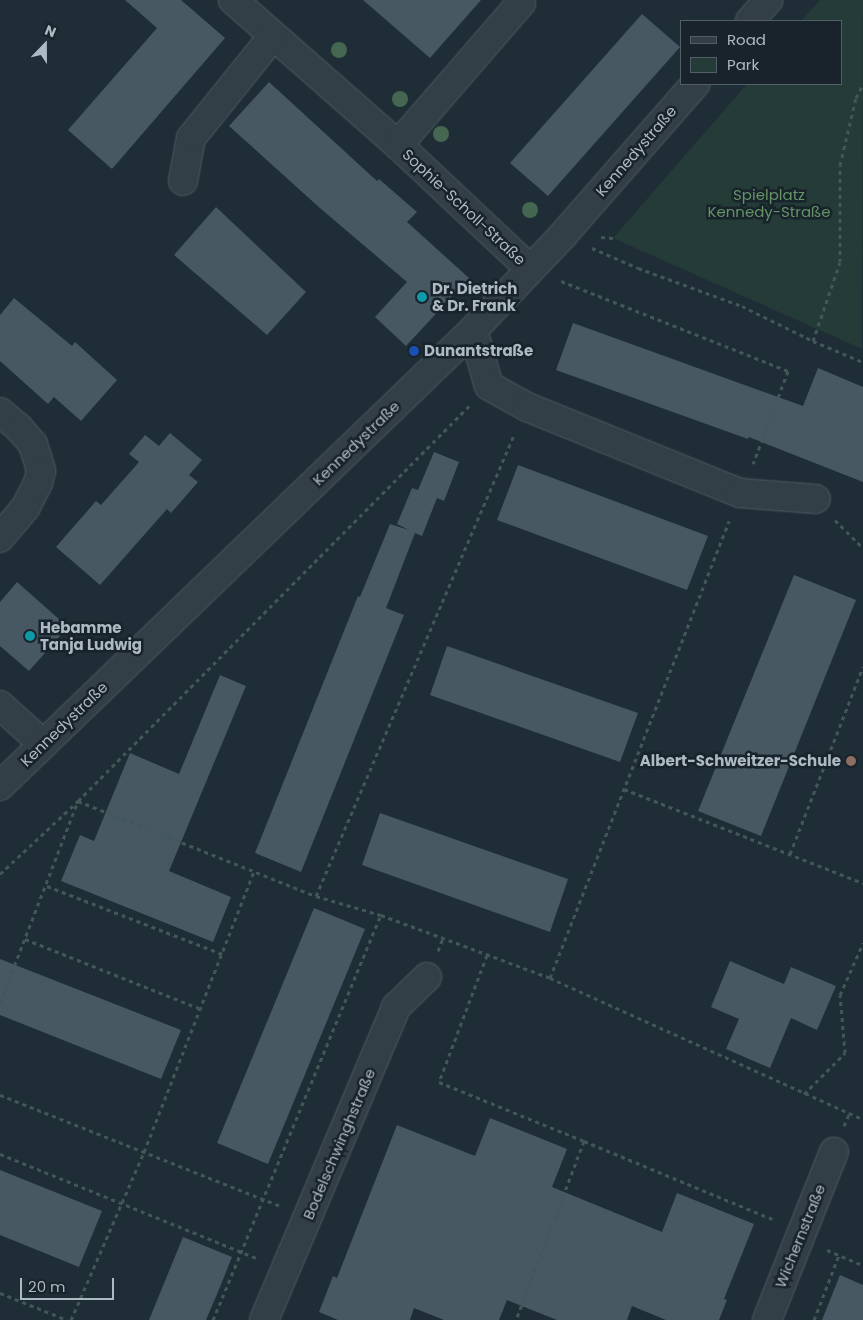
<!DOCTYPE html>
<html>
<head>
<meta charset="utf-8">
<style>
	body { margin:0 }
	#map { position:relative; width:863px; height:1320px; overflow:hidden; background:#1f2d36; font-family:Poppins,sans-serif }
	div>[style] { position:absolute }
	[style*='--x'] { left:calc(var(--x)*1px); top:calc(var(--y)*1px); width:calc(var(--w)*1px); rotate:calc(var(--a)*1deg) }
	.green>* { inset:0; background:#243b38 }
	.building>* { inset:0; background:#475862 }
	.path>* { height:3px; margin-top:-1.5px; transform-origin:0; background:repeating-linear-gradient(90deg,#425857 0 4px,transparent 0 8px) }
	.roads { filter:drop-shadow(0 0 1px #505c65) drop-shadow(0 0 1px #505c65) }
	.street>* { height:28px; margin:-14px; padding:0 14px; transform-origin:14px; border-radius:14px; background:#333f47 }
	.trees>* { width:16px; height:16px; margin:-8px; border-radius:50%; background:#456650 }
	.dots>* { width:14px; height:14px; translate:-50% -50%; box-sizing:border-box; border:2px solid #18232b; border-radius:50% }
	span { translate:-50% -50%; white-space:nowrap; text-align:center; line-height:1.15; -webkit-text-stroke:5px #18232b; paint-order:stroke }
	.street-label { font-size:15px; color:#acbac4 }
	.park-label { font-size:15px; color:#649466 }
	.poi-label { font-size:15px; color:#acbac4; font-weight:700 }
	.left { translate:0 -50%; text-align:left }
	.right { translate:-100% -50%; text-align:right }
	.legend { position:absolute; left:680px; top:20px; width:162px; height:65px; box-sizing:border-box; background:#18232b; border:1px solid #535f68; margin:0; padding:6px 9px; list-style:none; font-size:15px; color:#acbac4 }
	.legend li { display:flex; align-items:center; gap:10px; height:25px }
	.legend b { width:25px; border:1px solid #535f68 }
	.north { position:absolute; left:20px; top:20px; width:50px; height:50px; -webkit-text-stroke:4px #18232b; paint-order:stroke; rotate:22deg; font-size:14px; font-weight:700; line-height:20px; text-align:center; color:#acbac4 }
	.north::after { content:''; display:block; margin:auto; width:18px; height:22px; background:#acbac4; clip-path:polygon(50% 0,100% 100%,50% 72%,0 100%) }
	.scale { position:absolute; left:20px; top:1278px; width:94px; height:22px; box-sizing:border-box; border:2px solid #acbac4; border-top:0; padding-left:6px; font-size:15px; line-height:18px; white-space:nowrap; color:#acbac4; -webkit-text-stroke:4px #18232b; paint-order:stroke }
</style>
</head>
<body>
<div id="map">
	<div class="green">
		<i style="clip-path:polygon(820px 0,863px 0,862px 349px,613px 238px,747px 84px,842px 84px,842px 21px,801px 21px)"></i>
	</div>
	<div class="building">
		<i style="clip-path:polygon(125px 0,181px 0,225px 38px,112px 169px,68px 130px,157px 28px)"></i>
		<i style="clip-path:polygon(363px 0,481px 0,430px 58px)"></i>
		<i style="clip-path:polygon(642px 14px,680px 47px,548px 196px,510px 163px)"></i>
		<i style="clip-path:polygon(269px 82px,377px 181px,379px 179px,417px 212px,407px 222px,469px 278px,406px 346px,375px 317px,407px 282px,321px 209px,229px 126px)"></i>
		<i style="clip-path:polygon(216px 207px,306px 292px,267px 335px,174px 255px)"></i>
		<i style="clip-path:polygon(14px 298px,72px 346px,75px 342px,117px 380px,81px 421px,54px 397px,48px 404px,0 361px,0 315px)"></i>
		<i style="clip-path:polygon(573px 323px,803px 406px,818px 368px,863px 387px,863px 482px,749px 437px,748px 439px,556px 370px)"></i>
		<i style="clip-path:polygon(170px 433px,202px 460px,189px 475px,198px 482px,171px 513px,167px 509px,100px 585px,56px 547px,96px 501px,101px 505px,139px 462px,129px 454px,145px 435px,159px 446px)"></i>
		<i style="clip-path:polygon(434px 452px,459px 462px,444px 501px,437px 498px,422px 536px,415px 533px,386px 608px,404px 615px,301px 872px,255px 853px,358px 596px,360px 597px,390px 524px,409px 530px,397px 524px,412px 488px,418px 490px)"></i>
		<i style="clip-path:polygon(518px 465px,708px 536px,687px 590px,497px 520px)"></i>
		<i style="clip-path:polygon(794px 575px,856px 600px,761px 836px,698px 811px)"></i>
		<i style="clip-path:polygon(17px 582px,68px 627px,29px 671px,0 646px,0 602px)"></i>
		<i style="clip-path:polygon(447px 646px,638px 713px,620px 762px,430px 695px)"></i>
		<i style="clip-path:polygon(220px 675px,246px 686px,169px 871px,231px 897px,213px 942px,61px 881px,80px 835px,94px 841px,130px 753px,179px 774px)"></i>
		<i style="clip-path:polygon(380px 813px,568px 879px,550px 932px,362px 865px)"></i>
		<i style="clip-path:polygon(314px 908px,365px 929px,268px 1164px,217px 1143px)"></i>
		<i style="clip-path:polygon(0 959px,181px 1030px,161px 1079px,0 1015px)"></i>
		<i style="clip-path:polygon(730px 961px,784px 984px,791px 967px,836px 986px,817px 1030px,791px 1018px,770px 1068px,726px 1049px,739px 1019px,711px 1007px)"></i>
		<i style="clip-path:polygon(490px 1118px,567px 1149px,552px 1187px,662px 1232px,677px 1193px,754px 1224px,724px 1299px,727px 1300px,719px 1320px,666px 1320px,632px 1306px,627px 1320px,557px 1320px,507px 1300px,499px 1320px,444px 1320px,414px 1308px,410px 1320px,338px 1320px,319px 1312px,333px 1276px,337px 1278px,397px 1125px,475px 1156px)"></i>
		<i style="clip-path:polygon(0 1170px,102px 1211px,79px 1267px,0 1235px)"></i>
		<i style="clip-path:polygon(183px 1237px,232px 1257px,220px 1287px,206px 1320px,149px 1320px)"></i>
		<i style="clip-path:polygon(840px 1275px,863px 1285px,863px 1320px,822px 1320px)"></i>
	</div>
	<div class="path">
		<i style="--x:601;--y:237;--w:12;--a:5"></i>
		<i style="--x:592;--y:248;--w:50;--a:23.5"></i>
		<i style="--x:638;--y:268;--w:111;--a:20.1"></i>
		<i style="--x:742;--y:306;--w:79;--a:26.2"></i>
		<i style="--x:813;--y:341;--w:54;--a:22.8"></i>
		<i style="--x:561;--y:281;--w:244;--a:21.6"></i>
		<i style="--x:788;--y:371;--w:99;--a:110.6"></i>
		<i style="--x:813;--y:341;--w:83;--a:-71.1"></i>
		<i style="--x:840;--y:262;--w:97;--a:-90"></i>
		<i style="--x:840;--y:165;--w:69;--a:-76.6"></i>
		<i style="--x:856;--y:98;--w:16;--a:-63"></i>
		<i style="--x:835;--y:520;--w:40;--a:45"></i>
		<i style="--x:624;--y:789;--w:257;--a:21.5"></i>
		<i style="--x:790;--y:854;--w:201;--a:-68.7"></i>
		<i style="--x:0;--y:874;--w:107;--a:-43.1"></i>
		<i style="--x:78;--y:801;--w:556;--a:-45.29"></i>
		<i style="--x:47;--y:886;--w:188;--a:21.2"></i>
		<i style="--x:316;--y:896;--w:502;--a:-66.76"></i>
		<i style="--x:25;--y:939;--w:189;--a:21.7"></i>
		<i style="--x:438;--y:951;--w:14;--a:-69"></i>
		<i style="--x:487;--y:955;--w:136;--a:110.7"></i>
		<i style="--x:439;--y:1082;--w:157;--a:22.1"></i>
		<i style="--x:584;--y:1141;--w:191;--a:110.8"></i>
		<i style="--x:550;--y:978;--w:491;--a:-68.6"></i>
		<i style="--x:0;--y:1003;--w:217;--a:-68.9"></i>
		<i style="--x:78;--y:801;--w:256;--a:21.8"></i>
		<i style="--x:316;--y:896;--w:68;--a:16.3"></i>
		<i style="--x:381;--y:915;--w:180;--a:20.4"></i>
		<i style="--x:550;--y:978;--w:343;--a:24.3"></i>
		<i style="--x:804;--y:1094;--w:58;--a:-45"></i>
		<i style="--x:845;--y:1053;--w:58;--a:-94.9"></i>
		<i style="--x:840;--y:995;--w:57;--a:-66.1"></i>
		<i style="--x:0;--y:1095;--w:302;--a:21.6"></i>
		<i style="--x:844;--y:1126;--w:13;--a:-67"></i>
		<i style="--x:584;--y:1141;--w:207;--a:22.5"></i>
		<i style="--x:0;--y:1154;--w:279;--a:22.1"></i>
		<i style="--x:827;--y:1250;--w:39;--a:23"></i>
		<i style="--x:0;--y:1293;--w:72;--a:21.9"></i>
		<i style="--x:71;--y:1320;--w:183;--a:-66.5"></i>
		<i style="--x:144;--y:1152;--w:301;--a:-68.6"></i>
		<i style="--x:213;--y:1320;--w:438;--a:-67.5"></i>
		<i style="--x:814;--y:1320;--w:70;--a:-69"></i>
	</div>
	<div class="roads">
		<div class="street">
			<i style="--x:233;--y:0;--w:220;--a:41.3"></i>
			<i style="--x:398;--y:145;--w:181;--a:43.2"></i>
			<i style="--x:750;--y:21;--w:28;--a:-49"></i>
			<i style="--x:398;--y:145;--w:188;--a:-49.1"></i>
			<i style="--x:183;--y:181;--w:44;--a:-79.5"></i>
			<i style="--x:191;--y:138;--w:131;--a:-51.2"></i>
			<i style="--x:473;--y:330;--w:58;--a:74.1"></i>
			<i style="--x:489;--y:386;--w:43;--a:28.9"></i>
			<i style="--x:527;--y:407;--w:230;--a:22"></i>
			<i style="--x:740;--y:493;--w:76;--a:4.5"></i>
			<i style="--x:0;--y:412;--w:25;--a:40"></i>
			<i style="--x:19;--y:428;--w:21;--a:49"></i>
			<i style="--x:33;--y:444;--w:28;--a:73"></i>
			<i style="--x:41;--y:471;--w:12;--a:104"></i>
			<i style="--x:38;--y:483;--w:28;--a:117"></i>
			<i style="--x:25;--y:508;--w:39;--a:130"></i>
			<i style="--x:0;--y:705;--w:58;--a:42.2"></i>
			<i style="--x:0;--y:786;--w:657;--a:-43.95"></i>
			<i style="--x:473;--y:330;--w:131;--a:-46.5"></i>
			<i style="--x:563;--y:235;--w:201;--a:-48.8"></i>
			<i style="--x:264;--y:1320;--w:340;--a:-67.1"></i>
			<i style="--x:396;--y:1007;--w:43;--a:-44.1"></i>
			<i style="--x:767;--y:1320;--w:181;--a:-68.3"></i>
		</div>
	</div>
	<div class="trees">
		<i style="left:339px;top:50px"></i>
		<i style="left:400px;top:99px"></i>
		<i style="left:441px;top:134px"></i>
		<i style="left:530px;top:210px"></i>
	</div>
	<div class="dots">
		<i style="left:422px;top:297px;background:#0f9aa8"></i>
		<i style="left:414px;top:351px;background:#1a4fb4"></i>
		<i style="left:30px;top:636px;background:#0f9aa8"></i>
		<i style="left:851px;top:761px;background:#8d6e63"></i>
	</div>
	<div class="street-label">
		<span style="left:636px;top:151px;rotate:-49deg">Kennedystraße</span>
		<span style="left:464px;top:207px;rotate:43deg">Sophie-Scholl-Straße</span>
		<span style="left:356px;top:443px;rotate:-44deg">Kennedystraße</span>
		<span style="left:64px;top:724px;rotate:-44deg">Kennedystraße</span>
		<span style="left:339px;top:1144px;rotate:-67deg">Bodelschwinghstraße</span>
		<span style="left:800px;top:1236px;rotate:-68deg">Wichernstraße</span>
	</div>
	<div class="park-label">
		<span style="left:769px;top:203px">Spielplatz<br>Kennedy-Straße</span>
	</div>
	<div class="poi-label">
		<span class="left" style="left:432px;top:297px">Dr. Dietrich<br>&amp; Dr. Frank</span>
		<span class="left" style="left:424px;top:351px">Dunantstraße</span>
		<span class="left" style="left:40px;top:636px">Hebamme<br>Tanja Ludwig</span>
		<span class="right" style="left:841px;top:761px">Albert-Schweitzer-Schule</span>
	</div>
	<ul class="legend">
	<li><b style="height:6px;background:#333f47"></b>Road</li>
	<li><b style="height:14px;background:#243b38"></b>Park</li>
	</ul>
	<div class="north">N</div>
	<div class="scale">20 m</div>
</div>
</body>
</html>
